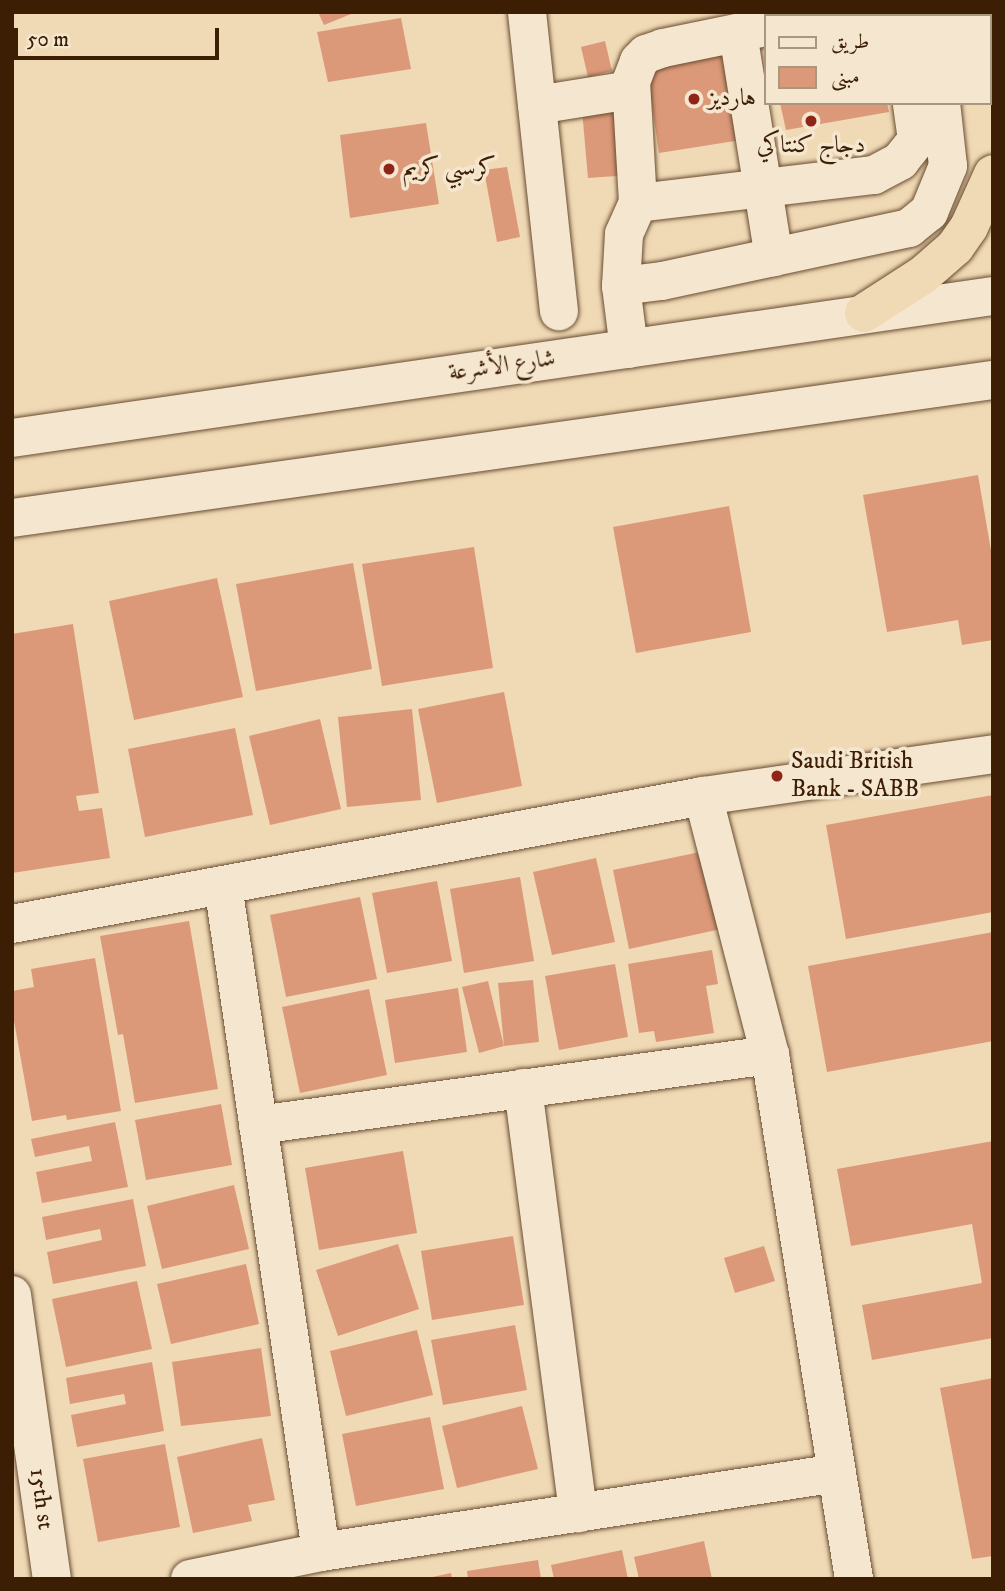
<!DOCTYPE html>
<html>
<head>
<meta charset="utf-8">
<style>
	body { margin:0 }
	#map { position:relative; width:1005px; height:1591px; overflow:hidden; background:#f0d9b5; font-family:"IM FELL DW Pica",Amiri,serif }
	div>[style] { position:absolute }
	[style*='--x'] { left:calc(var(--x)*1px); top:calc(var(--y)*1px); width:calc(var(--w)*1px); rotate:calc(var(--a)*1deg) }
	.building>* { inset:0; background:#dc9979 }
	.roads { filter:drop-shadow(0 0 2px #694d31) drop-shadow(0 0 2px #694d31) }
	.minor>* { height:38px; margin:-19px; padding:0 19px; transform-origin:19px; border-radius:19px; background:#f5e6cf }
	.highway>* { height:38px; margin:-19px; padding:0 19px; transform-origin:19px; border-radius:19px; background:#f0d9b5 }
	.dots>* { width:19px; height:19px; translate:-50% -50%; box-sizing:border-box; border:4px solid #f5e6cf; border-radius:50% }
	span { translate:-50% -50%; white-space:nowrap; text-align:center; line-height:1.15; -webkit-text-stroke:7px #f5e6cf; paint-order:stroke }
	.poi-label { font-size:24px; color:#3c1e05 }
	.left { translate:0 -50%; text-align:left }
	.street-label { font-size:24px; color:#3c1e05 }
	.frame { position:absolute; inset:0; border:14px solid #3c1e05; pointer-events:none }
	.legend { position:absolute; left:764px; top:14px; width:228px; height:91px; box-sizing:border-box; background:#f5e6cf; border:2px solid #ab967e; margin:0; padding:9px 12px; list-style:none; font-size:21px; color:#3c1e05 }
	.legend li { display:flex; align-items:center; gap:14px; height:35px }
	.legend b { width:35px; border:2px solid #ab967e }
	.scale { position:absolute; left:14px; top:28px; width:205px; height:32px; box-sizing:border-box; border:4px solid #3c1e05; border-top:0; padding-left:9px; font-size:21px; line-height:24px; white-space:nowrap; color:#3c1e05; -webkit-text-stroke:5px #f5e6cf; paint-order:stroke }
</style>
</head>
<body>
<div id="map">
	<div class="building">
		<i style="clip-path:polygon(318px 12px,356px 12px,324px 25px)"></i>
		<i style="clip-path:polygon(401px 18px,411px 69px,328px 82px,317px 32px)"></i>
		<i style="clip-path:polygon(605px 41px,612px 71px,588px 77px,581px 47px)"></i>
		<i style="clip-path:polygon(730px 45px,741px 140px,659px 153px,645px 58px)"></i>
		<i style="clip-path:polygon(780px 103px,887px 103px,889px 112px,786px 130px)"></i>
		<i style="clip-path:polygon(624px 107px,630px 175px,588px 178px,582px 110px)"></i>
		<i style="clip-path:polygon(426px 123px,439px 204px,350px 218px,340px 135px)"></i>
		<i style="clip-path:polygon(507px 167px,520px 237px,497px 242px,484px 170px)"></i>
		<i style="clip-path:polygon(978px 475px,993px 562px,993px 640px,962px 645px,958px 620px,887px 632px,863px 495px)"></i>
		<i style="clip-path:polygon(729px 506px,751px 632px,636px 653px,613px 527px)"></i>
		<i style="clip-path:polygon(474px 547px,493px 668px,382px 686px,362px 564px)"></i>
		<i style="clip-path:polygon(353px 563px,372px 669px,256px 691px,236px 584px)"></i>
		<i style="clip-path:polygon(217px 578px,243px 697px,134px 720px,109px 601px)"></i>
		<i style="clip-path:polygon(73px 624px,99px 793px,76px 796px,79px 811px,102px 808px,110px 858px,12px 873px,12px 634px)"></i>
		<i style="clip-path:polygon(504px 692px,522px 786px,437px 803px,418px 709px)"></i>
		<i style="clip-path:polygon(412px 709px,421px 800px,347px 807px,338px 717px)"></i>
		<i style="clip-path:polygon(320px 719px,341px 809px,270px 825px,249px 736px)"></i>
		<i style="clip-path:polygon(235px 728px,253px 815px,145px 837px,128px 749px)"></i>
		<i style="clip-path:polygon(993px 795px,993px 912px,846px 939px,826px 825px)"></i>
		<i style="clip-path:polygon(705px 851px,721px 929px,629px 949px,613px 870px)"></i>
		<i style="clip-path:polygon(596px 858px,615px 942px,552px 955px,533px 872px)"></i>
		<i style="clip-path:polygon(520px 877px,534px 961px,464px 973px,450px 889px)"></i>
		<i style="clip-path:polygon(437px 881px,452px 961px,387px 973px,372px 893px)"></i>
		<i style="clip-path:polygon(360px 897px,377px 979px,286px 997px,270px 915px)"></i>
		<i style="clip-path:polygon(189px 921px,218px 1089px,135px 1103px,123px 1034px,118px 1035px,100px 936px)"></i>
		<i style="clip-path:polygon(993px 932px,993px 1041px,827px 1072px,808px 966px)"></i>
		<i style="clip-path:polygon(712px 950px,718px 984px,706px 986px,714px 1033px,656px 1042px,654px 1031px,639px 1033px,628px 964px)"></i>
		<i style="clip-path:polygon(95px 958px,121px 1111px,67px 1120px,66px 1115px,32px 1121px,12px 1010px,12px 991px,34px 987px,31px 969px)"></i>
		<i style="clip-path:polygon(615px 964px,628px 1037px,559px 1050px,545px 976px)"></i>
		<i style="clip-path:polygon(533px 980px,539px 1042px,504px 1046px,498px 983px)"></i>
		<i style="clip-path:polygon(488px 981px,504px 1046px,479px 1053px,462px 987px)"></i>
		<i style="clip-path:polygon(458px 988px,467px 1052px,395px 1063px,385px 1000px)"></i>
		<i style="clip-path:polygon(369px 989px,387px 1075px,300px 1093px,282px 1007px)"></i>
		<i style="clip-path:polygon(221px 1104px,232px 1165px,146px 1180px,135px 1120px)"></i>
		<i style="clip-path:polygon(115px 1122px,128px 1187px,42px 1203px,36px 1172px,92px 1161px,89px 1146px,35px 1157px,31px 1139px)"></i>
		<i style="clip-path:polygon(993px 1141px,993px 1338px,872px 1360px,862px 1305px,982px 1283px,972px 1224px,851px 1246px,837px 1169px)"></i>
		<i style="clip-path:polygon(403px 1151px,417px 1233px,319px 1250px,305px 1168px)"></i>
		<i style="clip-path:polygon(234px 1185px,249px 1249px,162px 1269px,147px 1206px)"></i>
		<i style="clip-path:polygon(133px 1199px,146px 1266px,53px 1284px,47px 1252px,102px 1240px,100px 1229px,46px 1240px,42px 1217px)"></i>
		<i style="clip-path:polygon(513px 1236px,524px 1305px,432px 1320px,421px 1251px)"></i>
		<i style="clip-path:polygon(398px 1244px,419px 1309px,338px 1336px,316px 1270px)"></i>
		<i style="clip-path:polygon(764px 1246px,775px 1281px,735px 1293px,724px 1258px)"></i>
		<i style="clip-path:polygon(246px 1264px,259px 1324px,171px 1344px,157px 1284px)"></i>
		<i style="clip-path:polygon(137px 1281px,152px 1349px,66px 1367px,52px 1299px)"></i>
		<i style="clip-path:polygon(515px 1325px,527px 1390px,443px 1405px,431px 1340px)"></i>
		<i style="clip-path:polygon(417px 1330px,433px 1395px,346px 1416px,330px 1351px)"></i>
		<i style="clip-path:polygon(261px 1348px,271px 1416px,181px 1426px,172px 1362px)"></i>
		<i style="clip-path:polygon(152px 1362px,164px 1431px,77px 1447px,71px 1415px,126px 1404px,124px 1394px,70px 1404px,66px 1378px)"></i>
		<i style="clip-path:polygon(993px 1378px,993px 1556px,972px 1559px,940px 1388px)"></i>
		<i style="clip-path:polygon(522px 1406px,538px 1469px,457px 1488px,442px 1426px)"></i>
		<i style="clip-path:polygon(430px 1417px,444px 1489px,356px 1506px,342px 1434px)"></i>
		<i style="clip-path:polygon(262px 1438px,275px 1500px,248px 1505px,252px 1521px,193px 1533px,177px 1457px)"></i>
		<i style="clip-path:polygon(165px 1444px,180px 1527px,98px 1542px,83px 1459px)"></i>
		<i style="clip-path:polygon(704px 1541px,712px 1579px,639px 1579px,634px 1557px)"></i>
		<i style="clip-path:polygon(622px 1550px,628px 1579px,554px 1579px,551px 1565px)"></i>
		<i style="clip-path:polygon(538px 1560px,541px 1579px,468px 1579px,467px 1571px)"></i>
		<i style="clip-path:polygon(451px 1573px,452px 1579px,428px 1579px,428px 1578px)"></i>
	</div>
	<div class="roads">
		<div class="minor">
			<i style="--x:527;--y:12;--w:301;--a:83.9"></i>
			<i style="--x:901;--y:12;--w:4;--a:90"></i>
			<i style="--x:930;--y:12;--w:4;--a:76"></i>
			<i style="--x:819;--y:16;--w:20;--a:-11"></i>
			<i style="--x:738;--y:33;--w:227;--a:80.9"></i>
			<i style="--x:537;--y:105;--w:95;--a:-9.1"></i>
			<i style="--x:638;--y:203;--w:121;--a:-93.3"></i>
			<i style="--x:631;--y:82;--w:22;--a:-69"></i>
			<i style="--x:639;--y:61;--w:10;--a:-45"></i>
			<i style="--x:646;--y:54;--w:18;--a:-19"></i>
			<i style="--x:663;--y:48;--w:104;--a:-11.6"></i>
			<i style="--x:621;--y:286;--w:52;--a:-86.7"></i>
			<i style="--x:624;--y:234;--w:34;--a:-66"></i>
			<i style="--x:638;--y:203;--w:238;--a:-6.8"></i>
			<i style="--x:874;--y:175;--w:30;--a:-28"></i>
			<i style="--x:900;--y:161;--w:27;--a:-51"></i>
			<i style="--x:917;--y:140;--w:37;--a:-98"></i>
			<i style="--x:629;--y:349;--w:64;--a:-97.2"></i>
			<i style="--x:621;--y:286;--w:41;--a:-7"></i>
			<i style="--x:662;--y:281;--w:253;--a:-12.1"></i>
			<i style="--x:909;--y:228;--w:26;--a:-39"></i>
			<i style="--x:929;--y:212;--w:50;--a:-67.6"></i>
			<i style="--x:948;--y:166;--w:63;--a:-96.3"></i>
			<i style="--x:12;--y:438;--w:991;--a:-8.24"></i>
			<i style="--x:12;--y:518;--w:991;--a:-8.01"></i>
			<i style="--x:703;--y:796;--w:268;--a:75.5"></i>
			<i style="--x:770;--y:1055;--w:531;--a:80.89"></i>
			<i style="--x:223;--y:885;--w:674;--a:81.64"></i>
			<i style="--x:12;--y:924;--w:703;--a:-10.49"></i>
			<i style="--x:703;--y:796;--w:293;--a:-8.2"></i>
			<i style="--x:523;--y:1088;--w:429;--a:82.6"></i>
			<i style="--x:258;--y:1125;--w:517;--a:-7.79"></i>
			<i style="--x:12;--y:1295;--w:287;--a:82"></i>
			<i style="--x:190;--y:1579;--w:134;--a:-11.6"></i>
			<i style="--x:321;--y:1552;--w:522;--a:-8.7"></i>
		</div>
		<div class="highway">
			<i style="--x:980;--y:12;--w:4;--a:90"></i>
			<i style="--x:989;--y:56;--w:16;--a:76"></i>
			<i style="--x:864;--y:313;--w:70;--a:-32.8"></i>
			<i style="--x:923;--y:275;--w:43;--a:-41.2"></i>
			<i style="--x:955;--y:247;--w:24;--a:-55"></i>
			<i style="--x:969;--y:227;--w:58;--a:-65.6"></i>
		</div>
	</div>
	<div class="dots">
		<i style="left:694px;top:99px;background:#8f2418"></i>
		<i style="left:811px;top:121px;background:#8f2418"></i>
		<i style="left:389px;top:169px;background:#8f2418"></i>
		<i style="left:777px;top:776px;background:#8f2418"></i>
	</div>
	<div class="poi-label">
		<span class="left" style="left:708px;top:99px">هارديز</span>
		<span style="left:811px;top:146px">دجاج كنتاكي</span>
		<span class="left" style="left:403px;top:169px">كرسبي كريم</span>
		<span class="left" style="left:791px;top:776px">Saudi British<br>Bank - SABB</span>
	</div>
	<div class="street-label">
		<span style="left:502px;top:366px;rotate:-8deg">شارع الأشرعة</span>
		<span style="left:41px;top:1499px;rotate:82deg">15th st</span>
	</div>
	<div class="frame"></div>
	<ul class="legend">
	<li><b style="height:9px;background:#f5e6cf"></b>طريق</li>
	<li><b style="height:19px;background:#dc9979"></b>مبنى</li>
	</ul>
	<div class="scale">50 m</div>
</div>
</body>
</html>
